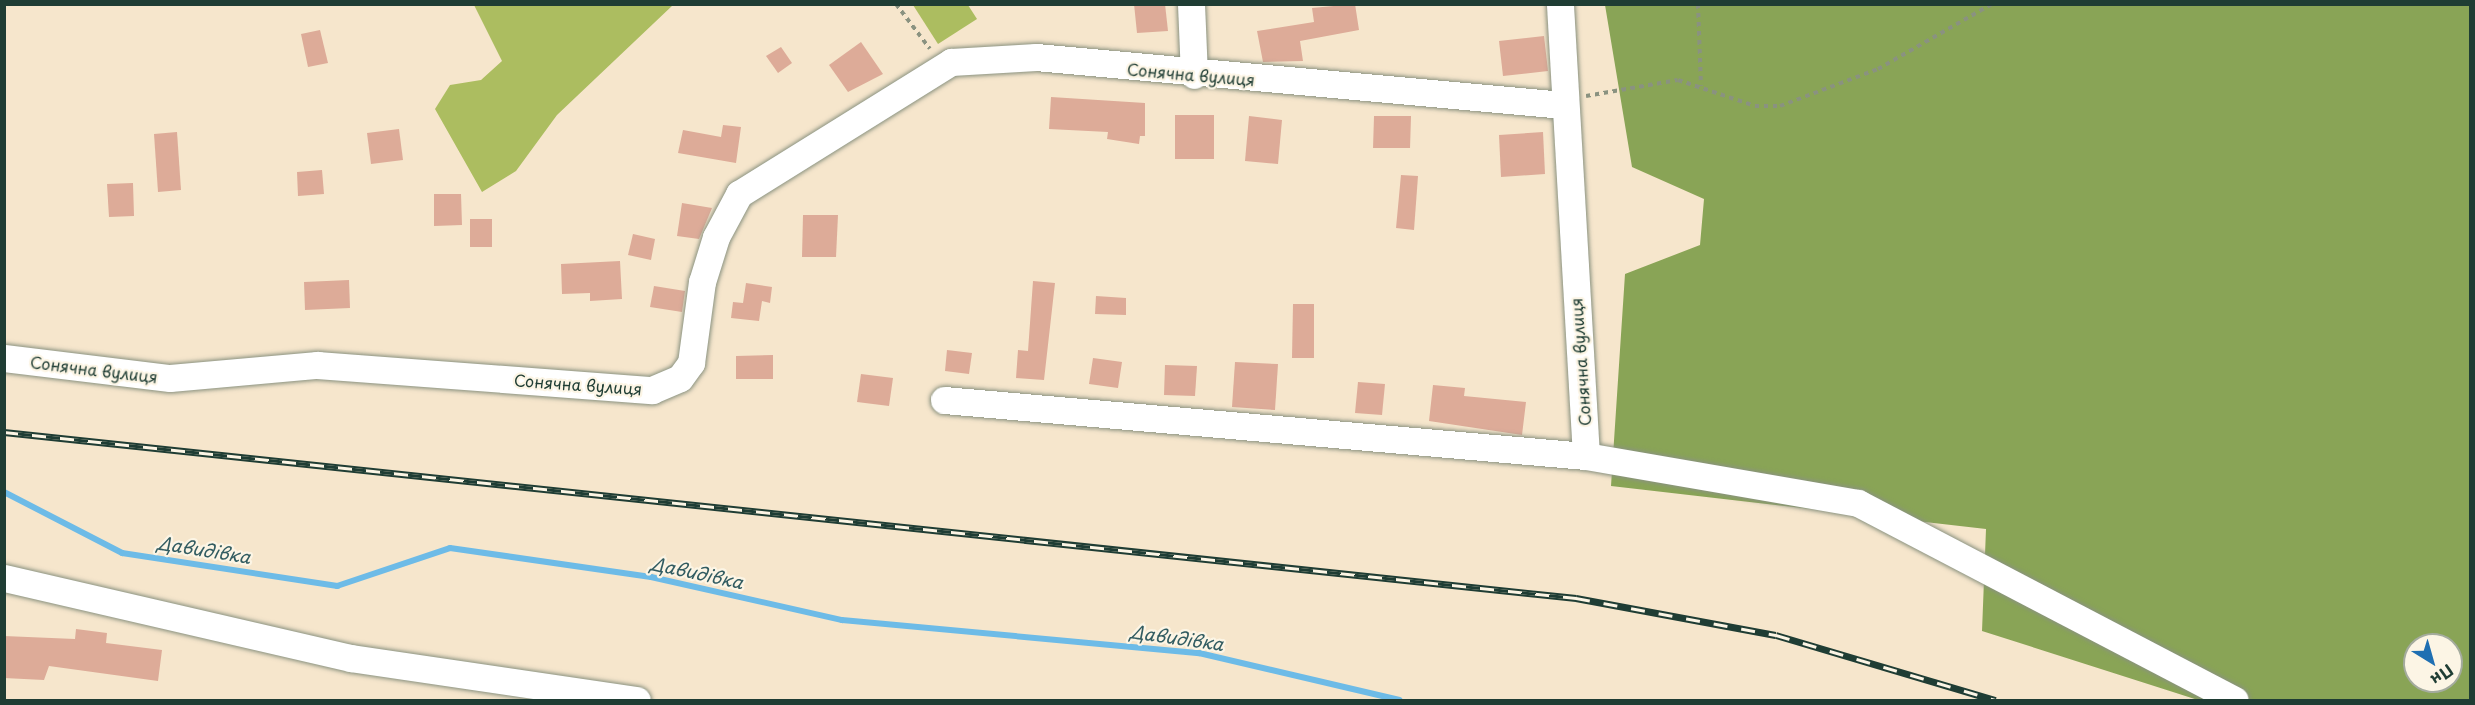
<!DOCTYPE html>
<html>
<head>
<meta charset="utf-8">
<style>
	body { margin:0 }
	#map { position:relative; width:2475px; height:705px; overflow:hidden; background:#f6e6cc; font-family:"Playpen Sans",sans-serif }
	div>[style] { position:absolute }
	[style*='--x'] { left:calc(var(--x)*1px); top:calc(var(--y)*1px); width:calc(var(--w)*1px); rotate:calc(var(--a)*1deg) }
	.green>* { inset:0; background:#acbd60 }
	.forest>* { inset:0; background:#89a456 }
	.stream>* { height:6px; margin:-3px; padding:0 3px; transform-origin:3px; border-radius:3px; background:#6dbbe7 }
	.building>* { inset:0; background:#ddab98 }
	.path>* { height:4px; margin-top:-2px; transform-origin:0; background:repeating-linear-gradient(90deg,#8a9280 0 4.5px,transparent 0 9px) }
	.roads { filter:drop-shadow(0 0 2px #8a9280) drop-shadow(0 0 2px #8a9280) }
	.minor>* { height:27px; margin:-13.5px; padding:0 13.5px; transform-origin:13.5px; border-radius:13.5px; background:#fff }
	.rail>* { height:7px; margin-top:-3.5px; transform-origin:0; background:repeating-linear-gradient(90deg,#fcf5e5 0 14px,#1f3d34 0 28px); box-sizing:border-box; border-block:2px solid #1f3d34 }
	span { translate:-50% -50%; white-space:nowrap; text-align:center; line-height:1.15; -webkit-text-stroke:4.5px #fcf5e5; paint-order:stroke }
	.street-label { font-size:16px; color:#1f3d34 }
	.water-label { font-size:18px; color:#325c61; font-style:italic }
	.frame { position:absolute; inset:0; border:6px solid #1f3d34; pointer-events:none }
	.north { position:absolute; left:2403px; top:633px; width:60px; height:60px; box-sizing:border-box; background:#fcf5e5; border:2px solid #a4ab9e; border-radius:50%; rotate:143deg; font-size:16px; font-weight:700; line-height:24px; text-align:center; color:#1f3d34 }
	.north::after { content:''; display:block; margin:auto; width:21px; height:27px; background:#1f6fb2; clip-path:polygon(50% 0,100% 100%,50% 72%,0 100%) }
</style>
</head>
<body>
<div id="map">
	<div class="green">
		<i style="clip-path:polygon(474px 5px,673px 5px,557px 115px,516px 171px,482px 192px,435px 109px,450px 85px,481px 80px,502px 61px)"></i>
		<i style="clip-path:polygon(913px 5px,968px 5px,977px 19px,938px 44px)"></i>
	</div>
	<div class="forest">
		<i style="clip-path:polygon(evenodd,1605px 5px,2470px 5px,2470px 700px,2198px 700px,1982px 631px,1986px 529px,1611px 486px,1625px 274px,1700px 245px,1704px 199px,1632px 167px,1605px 5px,2415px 645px,2451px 645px,2451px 681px,2415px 681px,2415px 645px)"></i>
	</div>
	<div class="stream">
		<i style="--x:4;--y:492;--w:133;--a:27.3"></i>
		<i style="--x:122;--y:553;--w:218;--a:8.7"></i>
		<i style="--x:337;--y:586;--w:119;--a:-18.6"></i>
		<i style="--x:450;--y:548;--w:203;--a:8.2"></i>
		<i style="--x:651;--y:577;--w:196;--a:12.7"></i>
		<i style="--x:842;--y:620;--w:359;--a:5.3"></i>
		<i style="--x:1199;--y:653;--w:206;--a:13.2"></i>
	</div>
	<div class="building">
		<i style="clip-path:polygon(1134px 4px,1165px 4px,1168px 31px,1137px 33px)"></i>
		<i style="clip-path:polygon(1355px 4px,1359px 30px,1300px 41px,1303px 61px,1263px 62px,1257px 31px,1314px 22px,1312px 8px)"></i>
		<i style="clip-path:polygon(320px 30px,328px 63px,308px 67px,301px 34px)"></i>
		<i style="clip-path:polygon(1544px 36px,1548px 71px,1503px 76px,1499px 41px)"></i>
		<i style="clip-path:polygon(861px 42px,883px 74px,848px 92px,829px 65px)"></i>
		<i style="clip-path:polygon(781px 47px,792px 63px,778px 73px,766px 56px)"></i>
		<i style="clip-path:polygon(1051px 97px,1145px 103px,1145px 136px,1140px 136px,1139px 144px,1107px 139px,1108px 132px,1049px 129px)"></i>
		<i style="clip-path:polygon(1175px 115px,1214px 115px,1214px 159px,1175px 159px)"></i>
		<i style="clip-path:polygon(1249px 116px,1282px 120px,1278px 164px,1245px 161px)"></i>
		<i style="clip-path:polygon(1374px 116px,1411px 116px,1410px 148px,1373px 148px)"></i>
		<i style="clip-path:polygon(723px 125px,741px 127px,736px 163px,678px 153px,683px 130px,721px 137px)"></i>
		<i style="clip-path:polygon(399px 129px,403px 160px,371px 164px,367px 133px)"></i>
		<i style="clip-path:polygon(177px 132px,181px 190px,158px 192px,154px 134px)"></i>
		<i style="clip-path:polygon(1543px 132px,1545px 174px,1501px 177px,1499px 135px)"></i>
		<i style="clip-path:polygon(322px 170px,324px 194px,298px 196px,297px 172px)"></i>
		<i style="clip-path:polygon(1401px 175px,1418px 176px,1414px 230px,1396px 228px)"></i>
		<i style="clip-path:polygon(133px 183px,134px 216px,109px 217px,107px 184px)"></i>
		<i style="clip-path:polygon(434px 194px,461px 194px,462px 225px,434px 226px)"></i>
		<i style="clip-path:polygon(682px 203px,712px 208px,699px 239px,677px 236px)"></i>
		<i style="clip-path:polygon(803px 215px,838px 215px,836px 257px,802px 257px)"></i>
		<i style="clip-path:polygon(470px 219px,492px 219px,492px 247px,470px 247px)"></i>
		<i style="clip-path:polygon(633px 234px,655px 239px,651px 260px,628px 255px)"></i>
		<i style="clip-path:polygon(620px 261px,622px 299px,590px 301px,590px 293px,562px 294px,561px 264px)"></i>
		<i style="clip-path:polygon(349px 280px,350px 308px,305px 310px,304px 282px)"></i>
		<i style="clip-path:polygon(1033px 281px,1055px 283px,1044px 380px,1016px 378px,1018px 350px,1028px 351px)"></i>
		<i style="clip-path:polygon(746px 283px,772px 287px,770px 303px,762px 301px,759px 321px,731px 318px,733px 302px,743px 303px)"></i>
		<i style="clip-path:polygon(654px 286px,685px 291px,682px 312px,650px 307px)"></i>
		<i style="clip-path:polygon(1096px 296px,1126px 298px,1126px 315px,1095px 314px)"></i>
		<i style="clip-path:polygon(1293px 304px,1314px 304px,1314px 358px,1292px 358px)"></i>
		<i style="clip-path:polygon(947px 350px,972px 353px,969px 374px,945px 371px)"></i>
		<i style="clip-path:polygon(773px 355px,773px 379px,736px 379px,736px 356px)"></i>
		<i style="clip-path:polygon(1093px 358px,1122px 362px,1118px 388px,1089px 384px)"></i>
		<i style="clip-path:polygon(1235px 362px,1278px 364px,1275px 410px,1232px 407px)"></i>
		<i style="clip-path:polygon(1165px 365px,1197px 366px,1195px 396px,1164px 395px)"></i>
		<i style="clip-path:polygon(861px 374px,893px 378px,889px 406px,857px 402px)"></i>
		<i style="clip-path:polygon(1358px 382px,1385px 384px,1382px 415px,1355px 413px)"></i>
		<i style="clip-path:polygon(1433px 385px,1465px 388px,1464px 396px,1526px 402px,1522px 435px,1429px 421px)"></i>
		<i style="clip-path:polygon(76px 629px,107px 633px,106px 643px,162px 650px,158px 681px,49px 666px,44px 680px,4px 678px,4px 636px,75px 639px)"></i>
	</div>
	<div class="path">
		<i style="--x:896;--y:4;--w:56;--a:52.9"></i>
		<i style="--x:1698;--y:4;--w:82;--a:87.9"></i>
		<i style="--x:1586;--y:96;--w:93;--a:-9.9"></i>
		<i style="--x:1678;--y:80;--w:81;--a:18.7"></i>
		<i style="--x:1755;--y:106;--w:25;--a:0"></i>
		<i style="--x:1780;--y:106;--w:105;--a:-20.7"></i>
		<i style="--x:1878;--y:69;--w:131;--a:-29.7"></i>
	</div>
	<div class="roads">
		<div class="minor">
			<i style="--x:1191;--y:4;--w:71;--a:87.6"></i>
			<i style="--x:4;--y:358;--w:167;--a:6.9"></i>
			<i style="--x:170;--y:378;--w:148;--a:-5.1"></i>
			<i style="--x:317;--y:365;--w:336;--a:4.3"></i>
			<i style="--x:652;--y:390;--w:30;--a:-23"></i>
			<i style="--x:680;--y:378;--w:19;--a:-54"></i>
			<i style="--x:691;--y:363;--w:82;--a:-82.3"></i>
			<i style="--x:702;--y:282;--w:47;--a:-72.7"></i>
			<i style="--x:716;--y:237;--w:49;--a:-61.9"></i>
			<i style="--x:739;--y:194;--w:250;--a:-31.9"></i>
			<i style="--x:951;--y:62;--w:85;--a:-3.4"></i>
			<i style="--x:1036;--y:57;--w:529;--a:5.2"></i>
			<i style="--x:944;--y:400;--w:644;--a:4.99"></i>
			<i style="--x:1586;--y:456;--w:453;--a:-93.3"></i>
			<i style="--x:1586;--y:456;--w:276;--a:9.8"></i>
			<i style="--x:1858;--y:503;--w:425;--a:27.6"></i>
			<i style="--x:4;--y:578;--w:356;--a:13"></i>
			<i style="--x:351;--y:658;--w:289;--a:8.4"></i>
		</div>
	</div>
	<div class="rail">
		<i style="--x:4;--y:432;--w:1581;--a:6.03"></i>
		<i style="--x:1576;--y:598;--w:203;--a:10.5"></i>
		<i style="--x:1776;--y:635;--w:229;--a:16.5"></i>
	</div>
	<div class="street-label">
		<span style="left:1191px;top:74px;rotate:5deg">Сонячна вулиця</span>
		<span style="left:1580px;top:362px;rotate:-94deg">Сонячна вулиця</span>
		<span style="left:94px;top:369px;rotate:7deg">Сонячна вулиця</span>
		<span style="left:578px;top:384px;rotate:4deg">Сонячна вулиця</span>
	</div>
	<div class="water-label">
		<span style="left:204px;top:550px;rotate:9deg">Давидівка</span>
		<span style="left:697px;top:573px;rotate:12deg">Давидівка</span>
		<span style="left:1177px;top:638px;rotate:8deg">Давидівка</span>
	</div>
	<div class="frame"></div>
	<div class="north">Пн</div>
</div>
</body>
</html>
